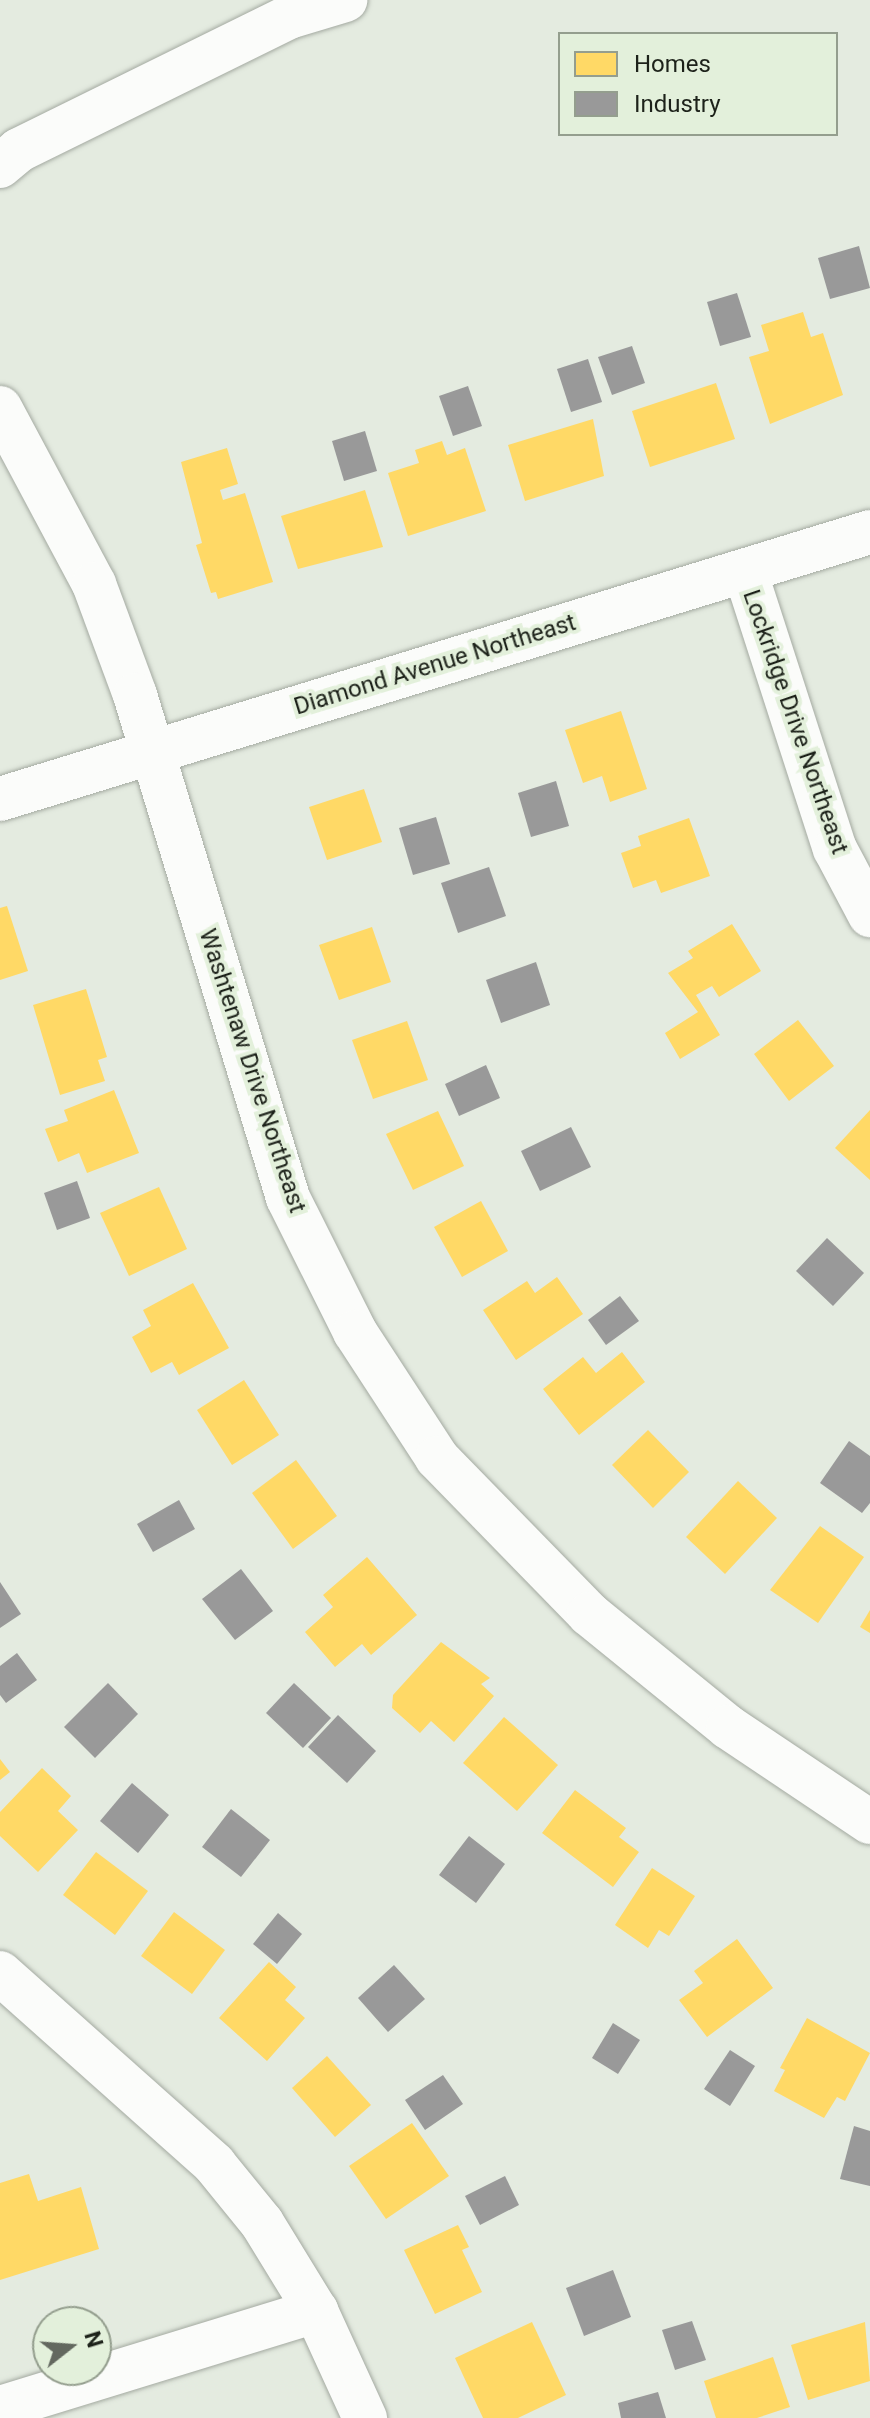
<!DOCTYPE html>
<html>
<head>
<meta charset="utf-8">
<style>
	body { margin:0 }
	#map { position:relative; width:870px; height:2418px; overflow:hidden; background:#e4ebe0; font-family:Roboto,sans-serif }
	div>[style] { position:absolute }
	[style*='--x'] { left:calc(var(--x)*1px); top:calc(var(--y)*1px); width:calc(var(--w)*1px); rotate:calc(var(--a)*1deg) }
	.homes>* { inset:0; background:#ffd966 }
	.industry>* { inset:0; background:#999 }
	.roads { filter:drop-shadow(0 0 2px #a4aaa1) drop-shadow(0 0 2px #a4aaa1) }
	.minor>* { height:44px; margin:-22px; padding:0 22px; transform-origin:22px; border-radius:22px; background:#fbfcfa }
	span { translate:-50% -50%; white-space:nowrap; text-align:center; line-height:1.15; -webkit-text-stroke:8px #e3f0db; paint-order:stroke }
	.street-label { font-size:24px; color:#1d221a }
	.legend { position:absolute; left:558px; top:32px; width:280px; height:104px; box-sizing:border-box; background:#e3f0db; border:2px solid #949e8e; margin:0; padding:10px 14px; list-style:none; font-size:24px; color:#1d221a }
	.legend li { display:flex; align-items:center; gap:16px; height:40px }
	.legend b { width:40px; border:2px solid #949e8e }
	.north { position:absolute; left:32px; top:2306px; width:80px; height:80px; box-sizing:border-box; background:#e3f0db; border:2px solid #949e8e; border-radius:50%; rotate:73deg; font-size:22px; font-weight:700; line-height:32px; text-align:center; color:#1d221a }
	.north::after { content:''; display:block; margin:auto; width:28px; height:36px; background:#63685f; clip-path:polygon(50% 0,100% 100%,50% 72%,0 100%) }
</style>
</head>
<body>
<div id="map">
	<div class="homes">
		<i style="clip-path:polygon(803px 312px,811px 337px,823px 333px,843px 395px,770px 424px,749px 357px,769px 351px,761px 325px)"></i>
		<i style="clip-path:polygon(716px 383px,735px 439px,650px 467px,632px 411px)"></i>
		<i style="clip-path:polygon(593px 419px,604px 476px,525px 501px,508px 445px)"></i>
		<i style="clip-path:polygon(442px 441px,447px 455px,465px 448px,486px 511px,408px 536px,388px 473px,419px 463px,415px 450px)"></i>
		<i style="clip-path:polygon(227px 448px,238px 484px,220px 490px,223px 500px,245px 493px,273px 582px,218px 599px,216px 592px,211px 593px,196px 545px,202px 543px,181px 462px)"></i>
		<i style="clip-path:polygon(365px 490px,383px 547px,298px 569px,281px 516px)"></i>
		<i style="clip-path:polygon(621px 711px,647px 789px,610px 802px,602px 776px,583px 783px,565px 730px)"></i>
		<i style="clip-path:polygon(364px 789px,382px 842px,327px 860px,309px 807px)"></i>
		<i style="clip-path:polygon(689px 818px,710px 876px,661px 893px,656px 880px,633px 888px,621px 853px,641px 846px,638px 836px)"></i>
		<i style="clip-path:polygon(7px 906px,28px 971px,0 980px,0 908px)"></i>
		<i style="clip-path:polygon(732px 924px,761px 971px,719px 997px,712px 986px,696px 995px,720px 1035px,680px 1059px,665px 1033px,698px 1012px,668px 973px,693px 958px,688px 951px)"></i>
		<i style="clip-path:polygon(372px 927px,391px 982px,339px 1000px,319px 945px)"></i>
		<i style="clip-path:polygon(86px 989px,107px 1057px,98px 1060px,105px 1081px,60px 1095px,33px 1005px)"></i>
		<i style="clip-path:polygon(798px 1020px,834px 1066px,789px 1101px,754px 1054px)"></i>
		<i style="clip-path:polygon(407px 1021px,428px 1080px,373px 1099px,352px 1040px)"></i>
		<i style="clip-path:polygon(114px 1090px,139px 1153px,87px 1173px,79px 1153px,58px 1162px,45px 1129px,68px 1121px,64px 1110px)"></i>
		<i style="clip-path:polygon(870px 1110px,870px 1180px,835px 1148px)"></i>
		<i style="clip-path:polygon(438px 1111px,464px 1166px,413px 1190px,386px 1134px)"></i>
		<i style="clip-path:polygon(159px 1187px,187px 1249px,129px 1276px,100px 1213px)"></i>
		<i style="clip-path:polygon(481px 1201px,508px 1251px,462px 1277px,434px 1227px)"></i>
		<i style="clip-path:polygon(557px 1277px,583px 1314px,516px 1360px,483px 1310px,527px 1281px,535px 1293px)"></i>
		<i style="clip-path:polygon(193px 1283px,229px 1348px,179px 1375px,172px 1362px,151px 1373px,132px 1337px,151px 1326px,143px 1310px)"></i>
		<i style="clip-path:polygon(622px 1352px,645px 1382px,579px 1435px,543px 1389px,583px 1357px,596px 1373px)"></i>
		<i style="clip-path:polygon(244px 1380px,279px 1435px,232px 1465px,197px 1410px)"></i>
		<i style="clip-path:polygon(648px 1430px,689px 1472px,653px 1508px,612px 1465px)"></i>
		<i style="clip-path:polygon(296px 1460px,337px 1516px,293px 1549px,252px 1493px)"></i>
		<i style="clip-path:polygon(738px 1481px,777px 1518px,725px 1574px,686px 1537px)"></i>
		<i style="clip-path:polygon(820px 1526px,864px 1557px,818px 1623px,770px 1590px)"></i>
		<i style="clip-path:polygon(367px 1557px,417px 1615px,371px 1655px,362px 1644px,335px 1667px,305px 1632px,333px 1607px,323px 1595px)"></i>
		<i style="clip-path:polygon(870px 1610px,870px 1633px,860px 1627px)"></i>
		<i style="clip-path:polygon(441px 1642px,490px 1678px,481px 1684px,494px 1696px,454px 1742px,431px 1721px,420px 1733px,392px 1708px,393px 1695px)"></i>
		<i style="clip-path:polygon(504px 1717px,558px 1765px,517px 1811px,463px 1763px)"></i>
		<i style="clip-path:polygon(0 1759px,10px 1772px,0 1780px)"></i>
		<i style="clip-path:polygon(42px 1768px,71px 1796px,58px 1811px,78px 1830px,38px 1872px,0 1836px,0 1812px)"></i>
		<i style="clip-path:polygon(575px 1790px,626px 1828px,619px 1837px,639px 1852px,613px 1887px,542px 1833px)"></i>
		<i style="clip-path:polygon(96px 1852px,148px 1891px,115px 1935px,63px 1895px)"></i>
		<i style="clip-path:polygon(652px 1868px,695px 1896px,669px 1936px,659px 1930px,648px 1948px,615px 1925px)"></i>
		<i style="clip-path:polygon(174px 1912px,225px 1950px,192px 1994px,141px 1956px)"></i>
		<i style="clip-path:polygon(737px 1939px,773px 1988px,707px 2037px,679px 2000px,703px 1983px,694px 1971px)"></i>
		<i style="clip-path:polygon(269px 1962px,296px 1987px,285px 2000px,305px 2018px,267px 2061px,219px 2018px)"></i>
		<i style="clip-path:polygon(807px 2018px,870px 2053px,845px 2101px,837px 2097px,824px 2118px,774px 2091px,785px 2070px,780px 2068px)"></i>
		<i style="clip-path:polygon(327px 2056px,371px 2105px,335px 2137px,292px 2088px)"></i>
		<i style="clip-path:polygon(412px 2123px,449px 2176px,386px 2219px,349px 2166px)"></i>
		<i style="clip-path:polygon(29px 2174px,38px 2201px,81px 2187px,99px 2249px,0 2280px,0 2183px)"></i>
		<i style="clip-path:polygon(458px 2225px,469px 2247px,462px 2250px,482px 2292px,435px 2314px,404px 2250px)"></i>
		<i style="clip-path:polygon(532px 2322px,566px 2395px,518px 2418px,483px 2418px,455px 2358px)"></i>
		<i style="clip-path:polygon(865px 2322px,870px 2381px,808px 2400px,791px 2345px)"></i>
		<i style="clip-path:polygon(773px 2357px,790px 2407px,757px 2418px,716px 2418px,704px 2381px)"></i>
	</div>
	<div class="industry">
		<i style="clip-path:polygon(859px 246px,870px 288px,830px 299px,818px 258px)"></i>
		<i style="clip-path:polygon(737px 293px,751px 337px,720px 346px,707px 302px)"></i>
		<i style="clip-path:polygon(632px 346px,645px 383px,612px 395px,598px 357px)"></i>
		<i style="clip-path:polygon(588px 359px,602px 402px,571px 412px,557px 369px)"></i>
		<i style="clip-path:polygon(468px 386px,482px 426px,453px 436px,439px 396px)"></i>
		<i style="clip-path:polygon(365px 431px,377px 471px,344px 481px,332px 441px)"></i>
		<i style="clip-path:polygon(556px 781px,569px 826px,531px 837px,518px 793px)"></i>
		<i style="clip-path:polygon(436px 817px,450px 864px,413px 875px,399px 828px)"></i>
		<i style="clip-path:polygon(489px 867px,506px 916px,458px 933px,441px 883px)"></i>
		<i style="clip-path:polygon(536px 962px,550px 1005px,501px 1023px,486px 980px)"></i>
		<i style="clip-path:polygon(486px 1065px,500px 1098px,459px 1116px,445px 1084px)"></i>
		<i style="clip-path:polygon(571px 1127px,591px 1167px,540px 1191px,521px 1151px)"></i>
		<i style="clip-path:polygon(77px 1181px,90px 1218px,57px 1230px,44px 1193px)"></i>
		<i style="clip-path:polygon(827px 1238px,864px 1273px,833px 1306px,796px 1271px)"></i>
		<i style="clip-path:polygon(620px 1296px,639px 1321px,606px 1345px,588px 1320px)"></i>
		<i style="clip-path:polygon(849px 1441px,870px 1456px,870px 1503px,862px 1513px,820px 1483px)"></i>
		<i style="clip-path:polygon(179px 1500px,195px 1529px,153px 1552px,137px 1524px)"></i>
		<i style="clip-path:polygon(241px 1569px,273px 1611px,235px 1640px,202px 1599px)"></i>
		<i style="clip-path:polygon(0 1582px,21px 1614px,0 1628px)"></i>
		<i style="clip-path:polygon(17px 1653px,37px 1680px,6px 1703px,0 1695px,0 1666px)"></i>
		<i style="clip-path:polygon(108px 1683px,138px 1714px,95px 1758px,64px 1727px)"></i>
		<i style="clip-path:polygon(294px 1683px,331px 1718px,303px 1748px,266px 1713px)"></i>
		<i style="clip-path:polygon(338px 1715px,376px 1751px,347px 1783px,308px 1747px)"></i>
		<i style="clip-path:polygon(132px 1783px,169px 1815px,138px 1853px,100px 1821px)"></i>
		<i style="clip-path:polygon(231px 1809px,270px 1840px,241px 1877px,202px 1847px)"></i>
		<i style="clip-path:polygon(469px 1836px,505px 1864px,476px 1903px,439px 1875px)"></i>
		<i style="clip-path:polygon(278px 1913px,302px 1934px,277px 1964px,253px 1944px)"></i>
		<i style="clip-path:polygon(394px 1965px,425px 1999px,388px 2032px,358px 1998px)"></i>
		<i style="clip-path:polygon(613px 2023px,640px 2040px,618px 2074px,592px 2058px)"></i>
		<i style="clip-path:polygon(730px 2050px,755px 2066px,730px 2106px,704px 2089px)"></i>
		<i style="clip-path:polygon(443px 2075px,463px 2104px,425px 2130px,405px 2100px)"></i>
		<i style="clip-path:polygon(854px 2126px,870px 2131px,870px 2186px,840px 2179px)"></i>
		<i style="clip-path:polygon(505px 2176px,519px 2205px,480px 2225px,465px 2196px)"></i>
		<i style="clip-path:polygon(613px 2270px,631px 2317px,584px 2336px,566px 2288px)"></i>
		<i style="clip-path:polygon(692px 2321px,706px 2360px,675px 2370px,662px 2330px)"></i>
		<i style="clip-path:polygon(658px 2392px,666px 2418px,621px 2418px,618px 2403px)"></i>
	</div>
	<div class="roads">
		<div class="minor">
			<i style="--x:0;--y:166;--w:25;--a:-40"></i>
			<i style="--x:19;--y:150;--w:301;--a:-26.2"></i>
			<i style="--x:289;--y:17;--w:59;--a:-16.9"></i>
			<i style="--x:0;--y:408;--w:200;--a:61.9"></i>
			<i style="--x:94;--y:584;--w:118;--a:69.7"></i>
			<i style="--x:135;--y:695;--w:526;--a:73.08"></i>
			<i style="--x:288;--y:1198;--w:150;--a:63.4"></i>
			<i style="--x:355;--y:1332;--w:150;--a:56.9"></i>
			<i style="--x:437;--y:1458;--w:218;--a:45.7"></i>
			<i style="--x:589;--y:1614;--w:179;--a:39.1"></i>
			<i style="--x:728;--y:1727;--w:171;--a:33.8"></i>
			<i style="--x:745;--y:571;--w:292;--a:72.1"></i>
			<i style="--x:835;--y:849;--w:75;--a:62.1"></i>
			<i style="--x:0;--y:799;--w:910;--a:-17.06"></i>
			<i style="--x:0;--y:1973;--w:287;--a:41.7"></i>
			<i style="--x:214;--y:2164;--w:76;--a:50.9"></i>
			<i style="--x:262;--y:2223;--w:103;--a:58.5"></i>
			<i style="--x:316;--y:2311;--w:118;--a:65.4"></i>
			<i style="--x:0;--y:2408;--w:331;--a:-17.1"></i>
		</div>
	</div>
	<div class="street-label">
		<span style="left:435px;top:665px;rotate:-17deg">Diamond Avenue Northeast</span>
		<span style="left:795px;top:722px;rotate:71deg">Lockridge Drive Northeast</span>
		<span style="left:252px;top:1071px;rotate:72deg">Washtenaw Drive Northeast</span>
	</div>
	<ul class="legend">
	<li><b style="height:22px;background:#ffd966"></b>Homes</li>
	<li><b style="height:22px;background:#999"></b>Industry</li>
	</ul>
	<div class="north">N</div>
</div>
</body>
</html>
